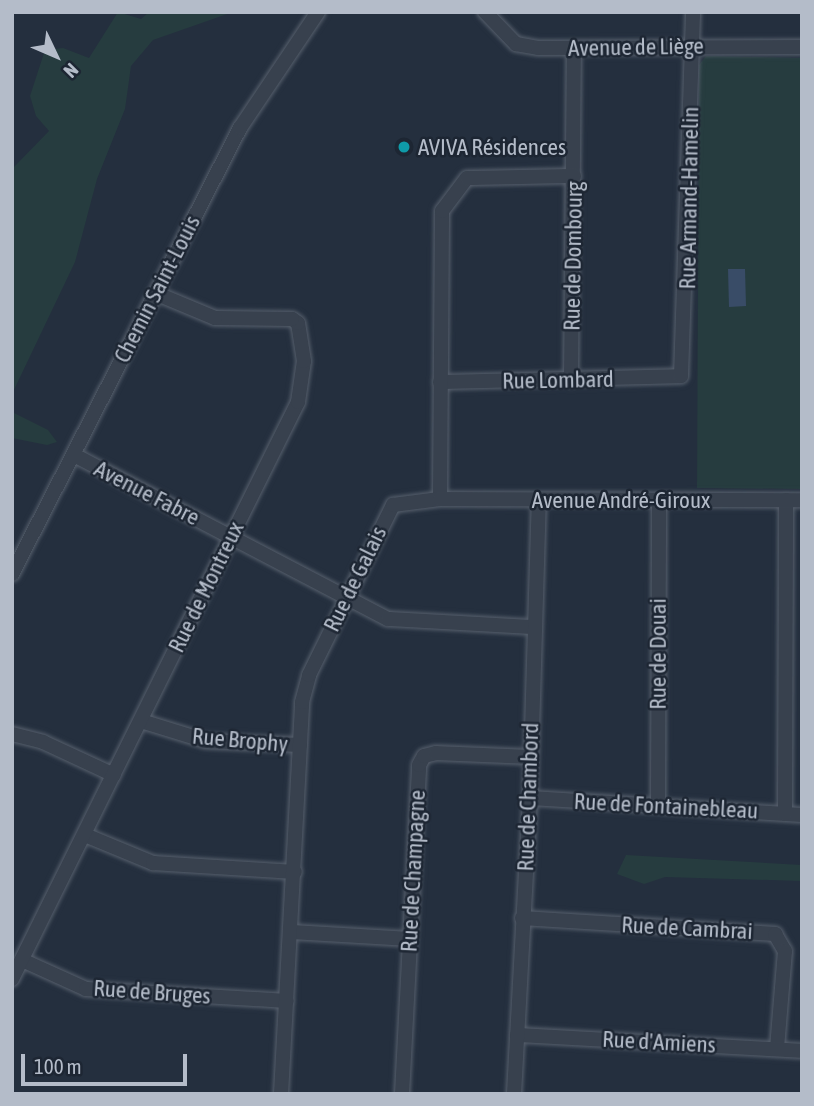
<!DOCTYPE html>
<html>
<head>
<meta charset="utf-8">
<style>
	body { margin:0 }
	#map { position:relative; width:814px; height:1106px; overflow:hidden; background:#242f3e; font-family:"Asap Condensed",sans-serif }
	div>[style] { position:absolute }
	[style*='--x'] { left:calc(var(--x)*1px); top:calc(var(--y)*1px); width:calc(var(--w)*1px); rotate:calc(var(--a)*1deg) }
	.green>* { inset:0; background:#263c3f }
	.water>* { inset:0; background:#394c67 }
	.roads { filter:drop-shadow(0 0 2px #565f6c) drop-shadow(0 0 2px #565f6c) }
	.minor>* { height:14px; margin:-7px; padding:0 7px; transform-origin:7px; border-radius:7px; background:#38414e }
	.dots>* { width:19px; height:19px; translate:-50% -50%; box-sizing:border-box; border:4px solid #1d2633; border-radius:50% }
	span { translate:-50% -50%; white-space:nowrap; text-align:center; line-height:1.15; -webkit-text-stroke:5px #1d2633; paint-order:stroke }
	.street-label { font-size:23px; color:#b4bcc9 }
	.poi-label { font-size:23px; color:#b4bcc9 }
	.left { translate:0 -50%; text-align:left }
	.frame { position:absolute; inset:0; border:14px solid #b4bcc9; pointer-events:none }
	.north { position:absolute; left:21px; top:21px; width:70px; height:70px; -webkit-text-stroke:5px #1d2633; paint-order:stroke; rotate:134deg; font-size:19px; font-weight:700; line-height:28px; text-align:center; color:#b4bcc9 }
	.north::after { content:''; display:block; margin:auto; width:24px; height:32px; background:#b4bcc9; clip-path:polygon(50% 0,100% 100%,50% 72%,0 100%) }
	.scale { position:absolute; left:21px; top:1054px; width:166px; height:32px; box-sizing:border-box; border:4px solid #b4bcc9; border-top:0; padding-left:9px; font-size:21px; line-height:24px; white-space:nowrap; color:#b4bcc9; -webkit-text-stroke:5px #1d2633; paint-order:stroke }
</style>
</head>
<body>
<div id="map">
	<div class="green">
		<i style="clip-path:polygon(118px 12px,141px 19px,149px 12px,233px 12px,153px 40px,131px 66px,125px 109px,97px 179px,75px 262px,12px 394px,12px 169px,49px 131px,36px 116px,30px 96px,45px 50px,63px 48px,89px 58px)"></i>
		<i style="clip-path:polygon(706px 56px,802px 58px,802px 489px,697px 488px,699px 65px)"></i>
		<i style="clip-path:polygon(12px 412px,48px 430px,57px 442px,47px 445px,12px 438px)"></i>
		<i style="clip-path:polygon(626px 855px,802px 865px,802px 881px,665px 877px,644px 884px,617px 874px)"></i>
	</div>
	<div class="water">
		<i style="clip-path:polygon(745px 269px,746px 306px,729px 307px,728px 269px)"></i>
	</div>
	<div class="roads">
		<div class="minor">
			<i style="--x:485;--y:12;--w:45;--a:45.9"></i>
			<i style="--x:516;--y:44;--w:22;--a:10"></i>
			<i style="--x:538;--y:48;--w:264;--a:-0.2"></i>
			<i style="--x:571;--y:380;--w:332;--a:-89.5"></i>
			<i style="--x:440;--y:382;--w:241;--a:-1.4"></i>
			<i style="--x:681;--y:376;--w:364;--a:-88.1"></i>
			<i style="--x:74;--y:455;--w:354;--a:27.6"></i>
			<i style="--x:388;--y:619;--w:145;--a:3.2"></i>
			<i style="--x:440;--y:499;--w:288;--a:-89.6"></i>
			<i style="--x:442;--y:211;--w:41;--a:-52.9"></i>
			<i style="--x:467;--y:178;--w:107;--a:-1.1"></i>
			<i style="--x:12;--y:574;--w:501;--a:-62.92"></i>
			<i style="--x:240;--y:128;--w:140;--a:-56.1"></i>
			<i style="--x:141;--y:721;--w:68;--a:17.1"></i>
			<i style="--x:206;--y:741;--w:94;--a:2.4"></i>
			<i style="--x:12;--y:734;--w:32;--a:14"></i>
			<i style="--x:43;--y:742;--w:78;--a:24.9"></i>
			<i style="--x:530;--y:798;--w:273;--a:3.6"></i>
			<i style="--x:658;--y:805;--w:303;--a:-89.8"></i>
			<i style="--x:785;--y:814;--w:314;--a:-89.8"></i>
			<i style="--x:85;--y:835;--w:74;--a:22.4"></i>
			<i style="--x:153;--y:863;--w:142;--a:3.6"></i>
			<i style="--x:522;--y:918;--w:254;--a:3.6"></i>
			<i style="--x:775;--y:934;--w:20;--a:60"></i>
			<i style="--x:785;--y:951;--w:98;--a:94.7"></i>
			<i style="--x:292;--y:932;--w:118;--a:3.4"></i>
			<i style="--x:22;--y:960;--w:70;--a:24.4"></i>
			<i style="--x:86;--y:989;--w:201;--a:3.4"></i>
			<i style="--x:12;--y:979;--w:644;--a:-63.63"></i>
			<i style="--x:298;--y:402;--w:41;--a:-81.7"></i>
			<i style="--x:304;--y:361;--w:38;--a:-99"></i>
			<i style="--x:298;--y:323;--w:7;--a:-146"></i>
			<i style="--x:292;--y:319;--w:77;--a:-179.3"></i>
			<i style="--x:215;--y:318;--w:65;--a:-157.4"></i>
			<i style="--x:517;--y:1035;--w:285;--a:3.2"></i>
			<i style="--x:281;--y:1094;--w:393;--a:-86.9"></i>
			<i style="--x:302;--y:702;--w:28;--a:-75"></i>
			<i style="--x:309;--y:675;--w:190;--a:-63.7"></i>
			<i style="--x:393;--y:505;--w:47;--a:-7.3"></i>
			<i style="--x:440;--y:499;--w:362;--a:0.2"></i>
			<i style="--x:402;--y:1094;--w:329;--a:-87"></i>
			<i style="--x:419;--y:765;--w:10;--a:-61"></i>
			<i style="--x:424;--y:756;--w:12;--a:-14"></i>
			<i style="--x:436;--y:753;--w:94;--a:2.4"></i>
			<i style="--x:514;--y:1094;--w:296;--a:-86.9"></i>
			<i style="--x:530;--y:798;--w:298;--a:-88.3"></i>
		</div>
	</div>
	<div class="dots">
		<i style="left:404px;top:147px;background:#0f9aa8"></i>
	</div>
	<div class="street-label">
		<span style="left:636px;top:47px;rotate:-1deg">Avenue de Liège</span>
		<span style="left:689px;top:198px;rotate:-89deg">Rue Armand-Hamelin</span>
		<span style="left:573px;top:256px;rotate:-89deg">Rue de Dombourg</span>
		<span style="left:157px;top:289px;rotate:-63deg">Chemin Saint-Louis</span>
		<span style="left:558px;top:380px;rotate:-1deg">Rue Lombard</span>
		<span style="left:147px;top:493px;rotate:27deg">Avenue Fabre</span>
		<span style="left:621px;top:500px">Avenue André-Giroux</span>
		<span style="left:355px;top:579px;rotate:-64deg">Rue de Galais</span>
		<span style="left:206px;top:587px;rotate:-64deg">Rue de Montreux</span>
		<span style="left:658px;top:654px;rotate:-90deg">Rue de Douai</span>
		<span style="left:240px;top:740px;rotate:5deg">Rue Brophy</span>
		<span style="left:528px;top:797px;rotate:-88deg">Rue de Chambord</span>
		<span style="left:666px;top:806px;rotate:3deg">Rue de Fontainebleau</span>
		<span style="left:413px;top:871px;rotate:-87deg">Rue de Champagne</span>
		<span style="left:687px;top:928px;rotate:3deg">Rue de Cambrai</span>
		<span style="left:152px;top:992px;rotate:4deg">Rue de Bruges</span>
		<span style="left:659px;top:1042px;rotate:3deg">Rue d'Amiens</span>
	</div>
	<div class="poi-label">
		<span class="left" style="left:418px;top:147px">AVIVA Résidences</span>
	</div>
	<div class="frame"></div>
	<div class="north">N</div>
	<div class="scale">100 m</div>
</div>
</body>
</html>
